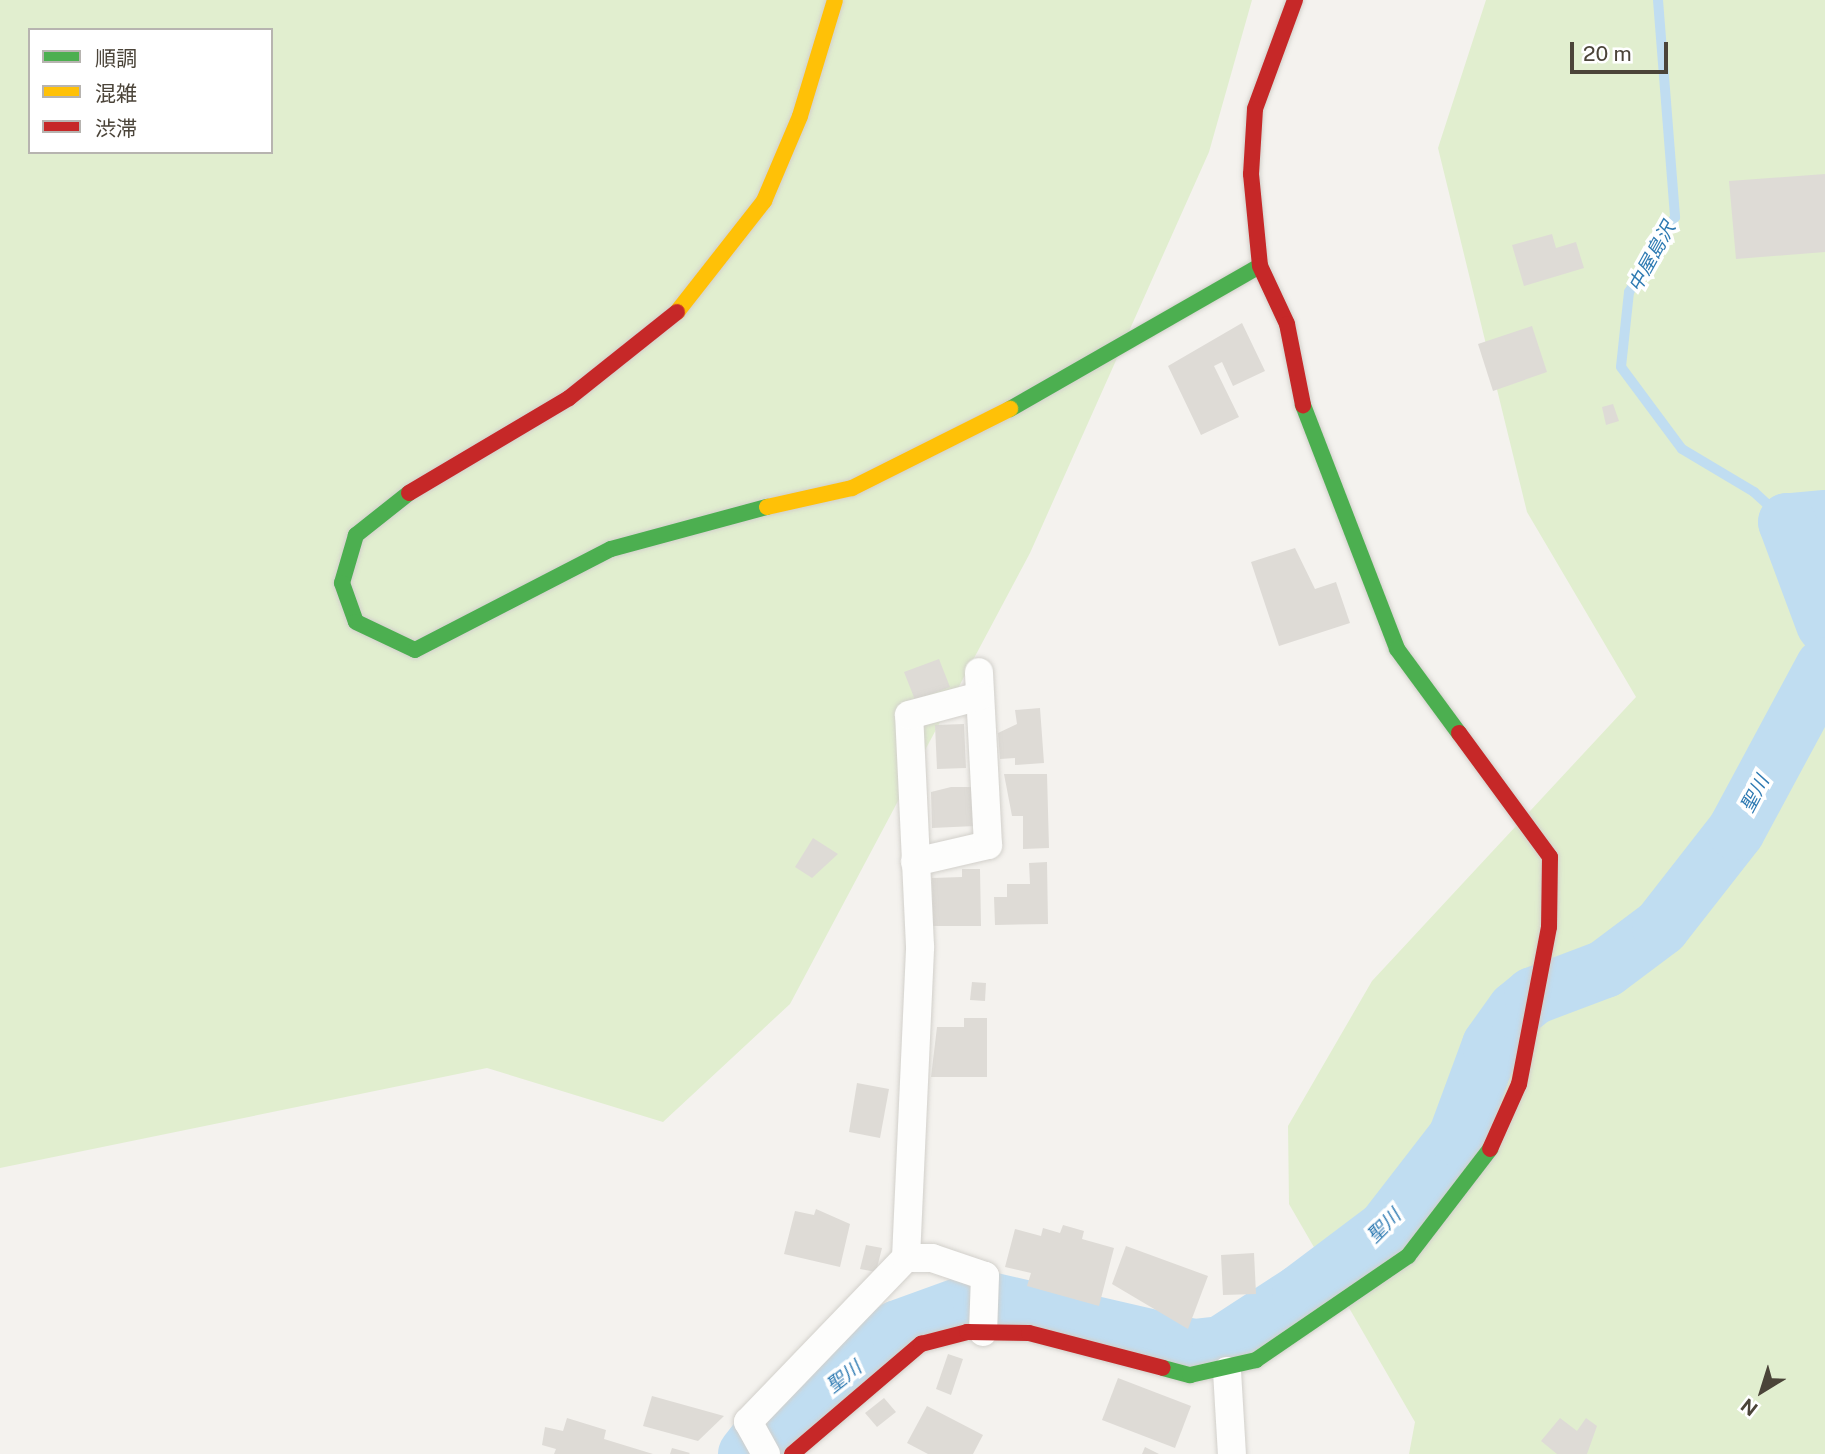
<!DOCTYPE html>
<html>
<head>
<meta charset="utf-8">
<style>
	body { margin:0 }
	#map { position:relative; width:1825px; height:1454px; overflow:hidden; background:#f4f2ee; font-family:"Public Sans","Noto Sans JP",sans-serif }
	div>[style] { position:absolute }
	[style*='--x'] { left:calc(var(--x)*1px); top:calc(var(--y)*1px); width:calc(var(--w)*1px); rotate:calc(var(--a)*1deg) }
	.green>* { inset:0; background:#e1eecf }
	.stream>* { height:10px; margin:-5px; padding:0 5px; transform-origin:5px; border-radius:5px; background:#c0ddf1 }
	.river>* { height:58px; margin:-29px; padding:0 29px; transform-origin:29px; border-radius:29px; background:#c0ddf1 }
	.building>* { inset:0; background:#dedbd6 }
	.roads { filter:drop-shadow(0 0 2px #d2d0cb) drop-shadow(0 0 2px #d2d0cb) }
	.street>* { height:28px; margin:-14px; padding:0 14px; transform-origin:14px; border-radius:14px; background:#fdfdfc }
	.fast>* { height:16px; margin:-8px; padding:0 8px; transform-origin:8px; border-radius:8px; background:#4caf50 }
	.slow>* { height:16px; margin:-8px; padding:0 8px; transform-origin:8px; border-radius:8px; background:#ffc107 }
	.jam>* { height:16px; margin:-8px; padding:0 8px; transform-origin:8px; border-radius:8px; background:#c62828 }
	span { translate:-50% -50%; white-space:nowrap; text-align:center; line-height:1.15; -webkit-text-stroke:7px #fff; paint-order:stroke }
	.water-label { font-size:19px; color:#2e7ab2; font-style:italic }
	.legend { position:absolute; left:28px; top:28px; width:245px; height:126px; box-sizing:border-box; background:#fff; border:2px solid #b7b4b0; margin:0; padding:9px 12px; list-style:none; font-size:21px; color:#4b4439 }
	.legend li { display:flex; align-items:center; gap:14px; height:35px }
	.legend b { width:35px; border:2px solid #b7b4b0 }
	.north { position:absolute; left:1727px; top:1356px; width:70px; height:70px; -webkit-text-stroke:5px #fff; paint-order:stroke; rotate:218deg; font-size:19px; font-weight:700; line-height:28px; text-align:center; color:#4b4439 }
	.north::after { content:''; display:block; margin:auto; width:24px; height:32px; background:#4b4439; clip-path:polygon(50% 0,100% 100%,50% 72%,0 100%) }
	.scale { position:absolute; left:1570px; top:42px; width:98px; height:32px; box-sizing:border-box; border:4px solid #4b4439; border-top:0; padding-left:9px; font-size:21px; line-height:24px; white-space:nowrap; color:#4b4439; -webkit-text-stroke:5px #fff; paint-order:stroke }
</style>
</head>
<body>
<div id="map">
	<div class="green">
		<i style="clip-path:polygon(evenodd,0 0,1252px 0,1209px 152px,1030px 553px,790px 1004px,663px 1122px,487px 1068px,0 1168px,0 0,30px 30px,271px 30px,271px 152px,30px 152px,30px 30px)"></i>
		<i style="clip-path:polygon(1486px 0,1825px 0,1825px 1454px,1409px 1454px,1415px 1422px,1289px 1204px,1288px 1126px,1372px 981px,1636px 697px,1527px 512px,1438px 148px)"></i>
	</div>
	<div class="stream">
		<i style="--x:1658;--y:0;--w:218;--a:85.5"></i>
		<i style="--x:1675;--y:217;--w:88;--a:121.5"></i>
		<i style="--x:1629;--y:292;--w:75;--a:96.1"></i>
		<i style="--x:1621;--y:367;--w:102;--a:53.4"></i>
		<i style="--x:1682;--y:449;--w:84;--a:30.8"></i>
		<i style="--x:1754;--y:492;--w:45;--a:42.3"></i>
	</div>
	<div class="river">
		<i style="--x:1825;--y:519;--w:38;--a:175"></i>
		<i style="--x:1787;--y:522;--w:109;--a:69.6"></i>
		<i style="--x:747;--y:1454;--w:31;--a:-52"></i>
		<i style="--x:766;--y:1430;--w:93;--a:-32.7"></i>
		<i style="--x:844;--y:1380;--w:74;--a:-43.4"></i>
		<i style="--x:898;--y:1329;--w:88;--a:-19.9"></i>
		<i style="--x:981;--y:1299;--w:219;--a:13"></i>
		<i style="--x:1194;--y:1348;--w:27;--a:-6"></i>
		<i style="--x:1221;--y:1345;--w:95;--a:-33"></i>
		<i style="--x:1301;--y:1293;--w:106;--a:-37"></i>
		<i style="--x:1386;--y:1229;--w:116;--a:-52.3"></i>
		<i style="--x:1457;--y:1137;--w:98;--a:-69.7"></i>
		<i style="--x:1491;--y:1045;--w:43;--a:-54.5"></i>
		<i style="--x:1516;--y:1010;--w:22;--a:-39"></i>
		<i style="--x:1533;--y:996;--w:77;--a:-20.6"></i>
		<i style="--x:1605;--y:969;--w:70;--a:-36.9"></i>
		<i style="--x:1661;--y:927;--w:122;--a:-52"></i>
		<i style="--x:1736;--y:831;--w:187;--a:-61.7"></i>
	</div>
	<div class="building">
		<i style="clip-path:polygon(1825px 174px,1825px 252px,1736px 259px,1729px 181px)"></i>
		<i style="clip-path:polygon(1552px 234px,1556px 248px,1576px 242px,1584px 268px,1524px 286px,1512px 245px)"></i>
		<i style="clip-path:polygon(1242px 323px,1265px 371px,1233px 386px,1222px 362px,1214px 366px,1239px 417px,1201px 435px,1168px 366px)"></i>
		<i style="clip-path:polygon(1532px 326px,1547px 372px,1493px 391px,1478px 344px)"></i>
		<i style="clip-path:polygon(1613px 404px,1619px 421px,1606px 425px,1602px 407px)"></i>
		<i style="clip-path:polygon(1295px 548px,1315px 589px,1336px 582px,1350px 623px,1279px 646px,1251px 562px)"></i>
		<i style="clip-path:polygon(939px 659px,950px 687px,915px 700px,904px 672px)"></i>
		<i style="clip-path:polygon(1040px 708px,1044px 763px,1015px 765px,1015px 758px,1000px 759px,998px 733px,1017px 724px,1015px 710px)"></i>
		<i style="clip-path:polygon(964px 724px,966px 768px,937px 769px,935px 725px)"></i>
		<i style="clip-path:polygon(1004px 774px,1047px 774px,1049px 848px,1023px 849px,1023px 816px,1012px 816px)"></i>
		<i style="clip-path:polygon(951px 787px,974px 787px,975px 826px,932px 828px,931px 792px)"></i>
		<i style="clip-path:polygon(813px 838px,838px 854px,812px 878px,795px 867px)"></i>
		<i style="clip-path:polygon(1047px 862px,1048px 924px,995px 925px,994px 897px,1007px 897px,1007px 884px,1030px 884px,1029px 863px)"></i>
		<i style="clip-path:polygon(962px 869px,980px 869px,981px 926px,933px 926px,932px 878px,962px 877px)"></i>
		<i style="clip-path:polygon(972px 982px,986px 983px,985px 1001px,970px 1000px)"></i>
		<i style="clip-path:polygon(964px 1018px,987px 1018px,987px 1077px,931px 1077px,937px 1027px,964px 1027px)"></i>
		<i style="clip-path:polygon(857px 1083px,889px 1089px,880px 1138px,849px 1132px)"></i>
		<i style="clip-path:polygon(816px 1209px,850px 1224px,840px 1267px,784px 1254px,795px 1211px,814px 1215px)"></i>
		<i style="clip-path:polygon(1063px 1225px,1084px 1231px,1082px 1239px,1114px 1248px,1099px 1306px,1027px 1286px,1031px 1273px,1005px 1267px,1015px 1229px,1041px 1236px,1043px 1228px,1060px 1233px)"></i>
		<i style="clip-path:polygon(866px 1245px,882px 1248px,876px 1272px,860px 1269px)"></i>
		<i style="clip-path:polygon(1126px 1246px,1208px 1276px,1188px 1329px,1112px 1284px)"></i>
		<i style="clip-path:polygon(1254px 1253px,1256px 1294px,1223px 1295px,1221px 1255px)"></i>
		<i style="clip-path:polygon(948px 1354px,963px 1359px,951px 1395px,936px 1389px)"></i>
		<i style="clip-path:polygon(1118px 1378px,1191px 1406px,1175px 1448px,1102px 1420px)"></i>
		<i style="clip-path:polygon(652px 1396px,724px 1416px,698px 1441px,643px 1426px)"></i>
		<i style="clip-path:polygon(884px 1398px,896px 1412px,877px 1427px,865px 1413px)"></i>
		<i style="clip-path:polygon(927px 1406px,983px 1435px,973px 1454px,928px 1454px,907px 1443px)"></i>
		<i style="clip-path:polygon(567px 1418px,606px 1430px,604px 1439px,653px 1454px,554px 1454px,556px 1449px,542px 1445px,545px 1427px,563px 1431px)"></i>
		<i style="clip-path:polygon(1560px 1418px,1577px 1431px,1586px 1418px,1597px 1426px,1587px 1454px,1557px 1454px,1541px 1441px)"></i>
		<i style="clip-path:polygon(1145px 1447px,1159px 1454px,1142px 1454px)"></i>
		<i style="clip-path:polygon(672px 1448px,690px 1453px,689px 1454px,670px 1454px)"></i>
	</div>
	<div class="roads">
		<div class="street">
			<i style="--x:915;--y:862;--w:75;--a:-13.1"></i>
			<i style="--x:988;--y:845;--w:173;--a:-93"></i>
			<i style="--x:906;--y:1258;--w:26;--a:0"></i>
			<i style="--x:932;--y:1258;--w:56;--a:18.8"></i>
			<i style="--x:985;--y:1276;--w:56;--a:92"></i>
			<i style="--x:1227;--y:1371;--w:83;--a:86.6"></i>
			<i style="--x:766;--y:1454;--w:37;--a:-119"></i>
			<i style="--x:748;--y:1422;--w:228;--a:-46.1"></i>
			<i style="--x:906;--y:1258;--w:312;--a:-87.4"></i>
			<i style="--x:920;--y:946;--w:231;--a:-92.7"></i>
			<i style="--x:909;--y:715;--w:73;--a:-15"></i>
		</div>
		<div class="fast">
			<i style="--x:1303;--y:405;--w:261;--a:68.9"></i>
			<i style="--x:1397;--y:649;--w:104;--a:53.6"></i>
			<i style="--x:1010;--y:409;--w:288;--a:-29.8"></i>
			<i style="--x:409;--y:493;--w:68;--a:141.6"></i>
			<i style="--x:356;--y:535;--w:50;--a:106.3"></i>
			<i style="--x:342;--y:583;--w:41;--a:70.3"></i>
			<i style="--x:356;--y:622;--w:65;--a:25.4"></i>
			<i style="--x:415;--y:650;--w:220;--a:-27.3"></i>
			<i style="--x:611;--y:549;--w:162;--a:-15.1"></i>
			<i style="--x:1163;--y:1368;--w:28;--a:15"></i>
			<i style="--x:1190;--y:1375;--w:68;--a:-12.8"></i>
			<i style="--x:1256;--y:1360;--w:184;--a:-34.4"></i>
			<i style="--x:1408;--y:1256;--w:135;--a:-52.5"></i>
		</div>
		<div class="slow">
			<i style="--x:677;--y:312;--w:141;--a:-51.9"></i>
			<i style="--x:764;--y:201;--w:92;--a:-67"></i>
			<i style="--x:800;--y:116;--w:121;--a:-73.2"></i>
			<i style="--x:767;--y:507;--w:87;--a:-12.6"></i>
			<i style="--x:852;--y:488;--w:177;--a:-26.6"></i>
		</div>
		<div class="jam">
			<i style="--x:1295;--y:0;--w:116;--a:110.2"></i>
			<i style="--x:1255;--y:109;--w:65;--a:93.5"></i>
			<i style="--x:1251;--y:174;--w:92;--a:84.4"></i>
			<i style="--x:1260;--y:266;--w:64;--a:65"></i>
			<i style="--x:1287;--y:324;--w:83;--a:78.8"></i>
			<i style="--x:409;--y:493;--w:186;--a:-30.7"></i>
			<i style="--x:569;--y:398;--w:138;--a:-38.5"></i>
			<i style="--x:1459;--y:733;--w:154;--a:53.7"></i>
			<i style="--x:1550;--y:857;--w:70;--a:90.8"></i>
			<i style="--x:1549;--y:927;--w:160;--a:100.8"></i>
			<i style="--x:1519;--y:1084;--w:71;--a:114"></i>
			<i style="--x:792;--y:1454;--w:170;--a:-40.5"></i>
			<i style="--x:921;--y:1344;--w:48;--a:-14.6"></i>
			<i style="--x:967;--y:1332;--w:62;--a:0.9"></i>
			<i style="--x:1029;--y:1333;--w:138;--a:14.6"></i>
		</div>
	</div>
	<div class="water-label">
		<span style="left:1652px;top:257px;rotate:-61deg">中屋島沢</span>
		<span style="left:1755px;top:794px;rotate:-62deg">聖川</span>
		<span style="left:1384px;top:1226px;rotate:-45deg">聖川</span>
		<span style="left:844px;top:1377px;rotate:-38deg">聖川</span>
	</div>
	<ul class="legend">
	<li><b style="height:9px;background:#4caf50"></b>順調</li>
	<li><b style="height:9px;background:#ffc107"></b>混雑</li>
	<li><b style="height:9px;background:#c62828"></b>渋滞</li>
	</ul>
	<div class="north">N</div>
	<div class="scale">20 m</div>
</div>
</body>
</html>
